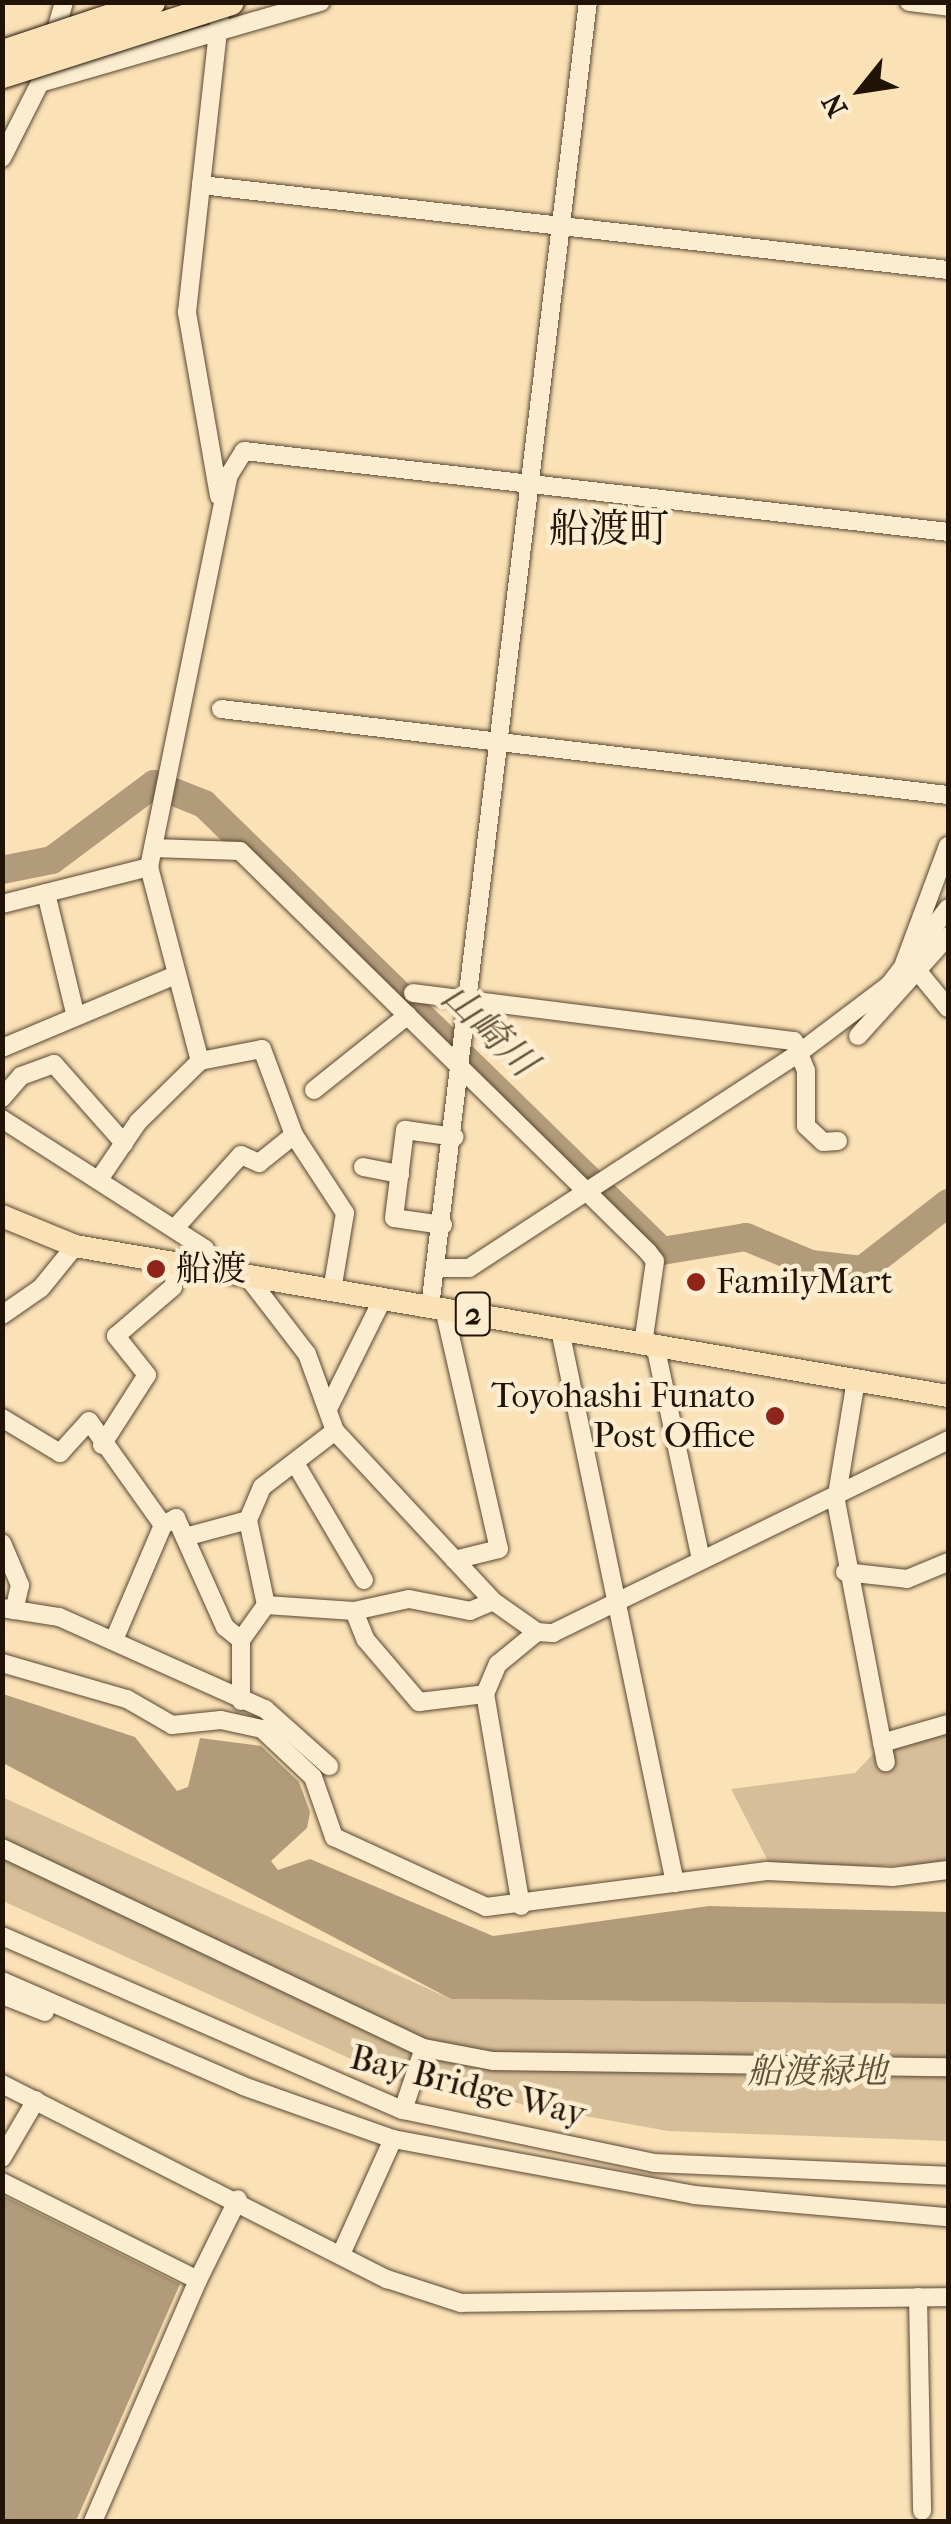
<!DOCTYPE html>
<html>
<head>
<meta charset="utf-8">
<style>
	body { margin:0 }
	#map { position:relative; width:951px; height:2524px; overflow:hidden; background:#fbe1b6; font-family:"IM FELL French Canon","Noto Serif JP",serif }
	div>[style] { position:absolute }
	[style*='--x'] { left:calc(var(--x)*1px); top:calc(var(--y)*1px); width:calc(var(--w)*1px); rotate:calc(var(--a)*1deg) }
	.green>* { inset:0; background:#d6be98 }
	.water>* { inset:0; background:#b19b7a }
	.river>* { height:28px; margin:-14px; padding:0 14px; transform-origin:14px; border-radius:14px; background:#b19b7a }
	.roads { filter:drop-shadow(0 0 2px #584732) drop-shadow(0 0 2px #584732) }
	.minor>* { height:18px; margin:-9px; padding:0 9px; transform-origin:9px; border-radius:9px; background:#fcecd0 }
	.major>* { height:22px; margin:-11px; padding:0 11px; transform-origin:11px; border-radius:11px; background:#fbe1b6 }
	.bridges { filter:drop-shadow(0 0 2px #211406) drop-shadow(0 0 2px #211406) }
	.highway-bridge>* { height:25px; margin:-12.5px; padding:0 12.5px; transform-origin:12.5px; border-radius:12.5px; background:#fbe1b6 }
	.dots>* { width:28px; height:28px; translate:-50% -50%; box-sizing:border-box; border:5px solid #fcecd0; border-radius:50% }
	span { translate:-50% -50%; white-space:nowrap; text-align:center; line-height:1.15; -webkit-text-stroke:9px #fcecd0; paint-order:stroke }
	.shield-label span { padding:2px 8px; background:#fcecd0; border:2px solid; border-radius:8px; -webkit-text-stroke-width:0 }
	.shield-label { font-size:32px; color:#211406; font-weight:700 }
	.poi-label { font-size:35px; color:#211406 }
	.left { translate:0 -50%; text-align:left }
	.right { translate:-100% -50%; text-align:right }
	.park-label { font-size:35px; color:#605039; font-style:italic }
	.street-label { font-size:35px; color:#211406 }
	.water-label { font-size:38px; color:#62513a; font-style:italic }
	.quarter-label { font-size:40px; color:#211406 }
	.frame { position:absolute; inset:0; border:5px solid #211406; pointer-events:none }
	.north { position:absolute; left:811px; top:40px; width:100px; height:100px; -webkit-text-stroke:8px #fcecd0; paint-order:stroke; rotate:240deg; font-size:28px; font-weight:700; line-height:40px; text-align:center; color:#211406 }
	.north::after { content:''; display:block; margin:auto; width:35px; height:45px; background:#211406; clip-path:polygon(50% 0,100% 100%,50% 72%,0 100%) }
</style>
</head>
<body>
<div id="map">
	<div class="green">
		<i style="clip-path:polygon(948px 1727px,948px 1865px,771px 1867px,731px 1789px,855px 1773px,877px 1750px)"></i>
		<i style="clip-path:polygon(2px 1797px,451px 1999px,948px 2004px,948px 2141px,668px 2131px,524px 2105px,410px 2068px,404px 2083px,3px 1901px)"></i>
	</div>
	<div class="water">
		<i style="clip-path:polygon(3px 1694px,135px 1737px,177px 1791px,188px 1787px,200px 1738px,261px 1746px,299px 1782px,310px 1812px,307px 1828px,271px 1861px,278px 1870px,310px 1859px,493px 1936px,709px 1906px,948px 1912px,948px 2004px,451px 1999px,3px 1763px)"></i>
		<i style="clip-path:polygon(2px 2195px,180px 2284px,76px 2521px,3px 2521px)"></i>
	</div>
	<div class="river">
		<i style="--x:2;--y:870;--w:51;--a:-11.3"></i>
		<i style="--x:52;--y:860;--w:127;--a:-36.7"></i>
		<i style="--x:154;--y:784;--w:54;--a:21.8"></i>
		<i style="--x:204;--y:804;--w:640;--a:44.3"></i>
		<i style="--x:662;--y:1251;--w:85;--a:-9.5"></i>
		<i style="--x:746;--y:1237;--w:70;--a:22.6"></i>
		<i style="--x:811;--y:1264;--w:51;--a:6.7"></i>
		<i style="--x:862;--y:1270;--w:109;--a:-37.9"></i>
	</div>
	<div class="roads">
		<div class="minor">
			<i style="--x:909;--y:2;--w:39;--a:7"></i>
			<i style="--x:53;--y:41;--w:41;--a:-74.2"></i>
			<i style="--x:43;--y:82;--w:289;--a:-16.1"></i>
			<i style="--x:2;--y:158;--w:97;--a:-63.2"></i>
			<i style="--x:201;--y:185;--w:752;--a:6.49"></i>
			<i style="--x:219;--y:496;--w:187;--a:-99.9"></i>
			<i style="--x:187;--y:312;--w:312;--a:-83.7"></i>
			<i style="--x:221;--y:709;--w:732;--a:6.75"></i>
			<i style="--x:153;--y:848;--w:87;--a:2"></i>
			<i style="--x:240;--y:851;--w:572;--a:44.5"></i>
			<i style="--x:648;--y:1252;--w:11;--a:52"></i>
			<i style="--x:655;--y:1261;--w:84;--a:98.2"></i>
			<i style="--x:149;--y:867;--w:201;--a:75.3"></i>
			<i style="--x:46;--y:893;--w:123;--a:76.4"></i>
			<i style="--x:2;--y:904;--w:152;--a:-14.1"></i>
			<i style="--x:149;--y:867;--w:400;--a:-78.5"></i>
			<i style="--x:229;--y:475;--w:28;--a:-58"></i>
			<i style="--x:244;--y:451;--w:709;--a:6.56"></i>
			<i style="--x:904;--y:964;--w:126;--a:-69.6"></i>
			<i style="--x:920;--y:974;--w:44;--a:50.5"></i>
			<i style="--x:413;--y:993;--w:384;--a:7.2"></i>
			<i style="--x:794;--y:1041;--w:32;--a:68"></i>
			<i style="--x:806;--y:1071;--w:55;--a:90"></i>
			<i style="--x:806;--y:1126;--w:23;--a:43"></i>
			<i style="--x:823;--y:1142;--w:15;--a:-4"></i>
			<i style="--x:858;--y:1036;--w:135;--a:-48"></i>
			<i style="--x:2;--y:1048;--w:186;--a:-22.8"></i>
			<i style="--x:314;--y:1090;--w:120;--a:-38.6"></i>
			<i style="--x:2;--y:1098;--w:29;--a:-49"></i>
			<i style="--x:21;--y:1076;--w:35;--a:-20"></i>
			<i style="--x:54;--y:1064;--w:106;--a:48.5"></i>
			<i style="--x:2;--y:1119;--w:241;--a:32.6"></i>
			<i style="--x:205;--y:1249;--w:23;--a:70"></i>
			<i style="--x:363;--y:1167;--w:38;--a:11"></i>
			<i style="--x:100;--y:1178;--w:68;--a:-55.8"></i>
			<i style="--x:138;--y:1122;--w:87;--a:-44.5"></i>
			<i style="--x:200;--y:1061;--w:63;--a:-11"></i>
			<i style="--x:262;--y:1049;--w:92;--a:69.6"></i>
			<i style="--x:294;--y:1135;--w:93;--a:56.8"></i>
			<i style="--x:345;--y:1213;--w:79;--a:99.5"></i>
			<i style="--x:443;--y:1225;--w:49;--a:-171.9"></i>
			<i style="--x:394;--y:1218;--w:89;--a:-82.9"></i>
			<i style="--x:405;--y:1130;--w:50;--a:8"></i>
			<i style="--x:175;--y:1228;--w:98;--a:-47.9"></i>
			<i style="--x:241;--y:1155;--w:20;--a:24"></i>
			<i style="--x:259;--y:1163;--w:45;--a:-38.7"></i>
			<i style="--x:436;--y:1268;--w:33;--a:0"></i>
			<i style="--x:469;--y:1268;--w:394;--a:-33.1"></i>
			<i style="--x:799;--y:1053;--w:113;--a:-37.1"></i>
			<i style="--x:889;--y:985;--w:97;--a:-52.5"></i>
			<i style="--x:247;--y:1276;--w:98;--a:52.4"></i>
			<i style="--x:307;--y:1354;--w:82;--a:70"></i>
			<i style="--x:335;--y:1431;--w:232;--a:47.1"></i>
			<i style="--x:493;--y:1601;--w:54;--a:35.2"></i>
			<i style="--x:537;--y:1632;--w:16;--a:4"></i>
			<i style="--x:553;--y:1633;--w:440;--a:-26"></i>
			<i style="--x:430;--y:1307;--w:1315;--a:-83.1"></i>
			<i style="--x:444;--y:1309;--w:246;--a:77.1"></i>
			<i style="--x:499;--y:1549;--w:46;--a:166.3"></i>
			<i style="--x:2;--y:1315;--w:47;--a:-34.7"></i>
			<i style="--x:41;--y:1288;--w:54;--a:-51"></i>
			<i style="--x:560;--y:1330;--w:565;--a:78.25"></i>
			<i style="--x:655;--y:1345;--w:219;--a:77.9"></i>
			<i style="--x:856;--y:1380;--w:123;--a:99.4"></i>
			<i style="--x:836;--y:1501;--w:266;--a:79.2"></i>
			<i style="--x:328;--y:1409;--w:122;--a:-63.6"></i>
			<i style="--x:2;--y:1418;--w:68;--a:31.1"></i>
			<i style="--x:60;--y:1453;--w:43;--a:-47.8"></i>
			<i style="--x:89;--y:1421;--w:128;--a:54.6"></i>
			<i style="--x:102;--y:1445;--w:83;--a:-57.3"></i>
			<i style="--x:147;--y:1375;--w:50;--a:-128.5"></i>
			<i style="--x:116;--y:1336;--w:75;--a:-40.7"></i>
			<i style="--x:173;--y:1287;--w:23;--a:-77"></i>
			<i style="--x:298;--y:1468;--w:130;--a:59.5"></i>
			<i style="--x:185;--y:1537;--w:65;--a:-15.1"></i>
			<i style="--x:2;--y:1543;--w:46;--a:66.8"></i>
			<i style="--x:20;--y:1585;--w:26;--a:103"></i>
			<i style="--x:845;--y:1572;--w:62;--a:6.4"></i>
			<i style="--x:907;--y:1579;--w:44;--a:-22.5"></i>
			<i style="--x:266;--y:1605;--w:88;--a:3.9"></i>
			<i style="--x:354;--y:1611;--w:56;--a:-12.3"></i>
			<i style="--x:409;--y:1599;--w:62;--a:11.1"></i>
			<i style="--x:470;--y:1611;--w:25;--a:-23"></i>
			<i style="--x:2;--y:1608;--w:58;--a:9"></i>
			<i style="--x:59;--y:1617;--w:226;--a:24.1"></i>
			<i style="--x:265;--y:1709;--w:86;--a:41.7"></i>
			<i style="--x:354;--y:1611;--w:31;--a:68"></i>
			<i style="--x:366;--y:1640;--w:82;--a:49.5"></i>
			<i style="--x:419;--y:1702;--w:66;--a:-6.9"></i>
			<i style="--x:114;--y:1640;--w:125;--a:-66.9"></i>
			<i style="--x:163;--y:1525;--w:15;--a:-28"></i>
			<i style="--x:176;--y:1518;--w:120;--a:65.8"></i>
			<i style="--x:225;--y:1627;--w:21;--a:39"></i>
			<i style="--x:2;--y:1663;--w:130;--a:16.1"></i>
			<i style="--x:127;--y:1699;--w:52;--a:30"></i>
			<i style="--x:172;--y:1725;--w:49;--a:-5.8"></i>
			<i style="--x:221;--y:1720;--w:42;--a:12.4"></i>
			<i style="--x:262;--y:1729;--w:70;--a:43.3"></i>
			<i style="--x:313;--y:1777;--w:64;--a:70.7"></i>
			<i style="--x:334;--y:1837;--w:167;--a:24.7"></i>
			<i style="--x:486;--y:1907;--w:283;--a:-7.3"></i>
			<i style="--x:767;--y:1871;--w:126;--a:2.7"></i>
			<i style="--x:893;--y:1877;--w:55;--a:-7.3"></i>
			<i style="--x:241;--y:1701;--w:61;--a:-90"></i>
			<i style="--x:241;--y:1640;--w:43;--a:-54.5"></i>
			<i style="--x:266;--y:1605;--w:87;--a:-102"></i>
			<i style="--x:248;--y:1520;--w:36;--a:-67"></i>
			<i style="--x:262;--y:1487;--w:92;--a:-37.5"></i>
			<i style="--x:882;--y:1743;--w:69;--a:-16.1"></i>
			<i style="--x:2;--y:1848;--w:467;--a:25.4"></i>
			<i style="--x:424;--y:2048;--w:70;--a:10.7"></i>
			<i style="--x:493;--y:2061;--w:455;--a:0.8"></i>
			<i style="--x:521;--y:1906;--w:215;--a:-99.6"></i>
			<i style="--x:485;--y:1694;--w:33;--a:-67"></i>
			<i style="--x:498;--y:1664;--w:50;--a:-39.4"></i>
			<i style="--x:2;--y:1936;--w:437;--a:23.5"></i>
			<i style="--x:403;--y:2110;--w:257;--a:11.9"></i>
			<i style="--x:654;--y:2163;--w:294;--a:2.5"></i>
			<i style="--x:2;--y:1981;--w:263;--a:23.5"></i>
			<i style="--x:243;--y:2086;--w:159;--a:19.5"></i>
			<i style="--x:393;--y:2139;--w:306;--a:10.5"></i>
			<i style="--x:694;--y:2195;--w:255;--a:5"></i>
			<i style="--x:2;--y:1995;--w:46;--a:21.6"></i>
			<i style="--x:2;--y:2084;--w:432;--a:26.9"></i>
			<i style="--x:387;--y:2279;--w:78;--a:18"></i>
			<i style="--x:461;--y:2303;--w:487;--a:-0.7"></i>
			<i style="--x:403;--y:2110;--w:65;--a:-71.3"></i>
			<i style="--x:2;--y:2158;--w:67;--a:-59.6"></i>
			<i style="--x:2;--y:2182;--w:219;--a:26.6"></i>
			<i style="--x:198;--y:2280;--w:264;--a:113.5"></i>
			<i style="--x:342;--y:2252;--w:124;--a:-65.7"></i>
			<i style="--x:198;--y:2280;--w:90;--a:-63.7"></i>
			<i style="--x:918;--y:2297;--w:214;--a:88.9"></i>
		</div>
		<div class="major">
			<i style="--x:2;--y:1216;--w:79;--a:22.3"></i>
			<i style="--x:75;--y:1246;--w:886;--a:9.75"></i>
		</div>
	</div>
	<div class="bridges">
		<div class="highway-bridge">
			<i style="--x:2;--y:52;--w:158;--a:-18.4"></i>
			<i style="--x:2;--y:75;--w:240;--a:-17.7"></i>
		</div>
	</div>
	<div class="dots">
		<i style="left:156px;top:1269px;background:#8f2418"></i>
		<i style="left:696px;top:1282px;background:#8f2418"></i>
		<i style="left:775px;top:1416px;background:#8f2418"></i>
	</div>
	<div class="shield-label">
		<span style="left:473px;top:1314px">2</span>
	</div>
	<div class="poi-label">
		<span class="left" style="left:176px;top:1269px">船渡</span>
		<span class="left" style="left:716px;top:1282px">FamilyMart</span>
		<span class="right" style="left:755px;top:1416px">Toyohashi Funato<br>Post Office</span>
	</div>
	<div class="park-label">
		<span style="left:817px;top:2072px">船渡緑地</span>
	</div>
	<div class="street-label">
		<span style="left:468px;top:2086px;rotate:14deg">Bay Bridge Way</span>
	</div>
	<div class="water-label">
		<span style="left:489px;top:1030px;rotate:44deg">山崎川</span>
	</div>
	<div class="quarter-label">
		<span style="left:609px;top:529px">船渡町</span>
	</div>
	<div class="frame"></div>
	<div class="north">N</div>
</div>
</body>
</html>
